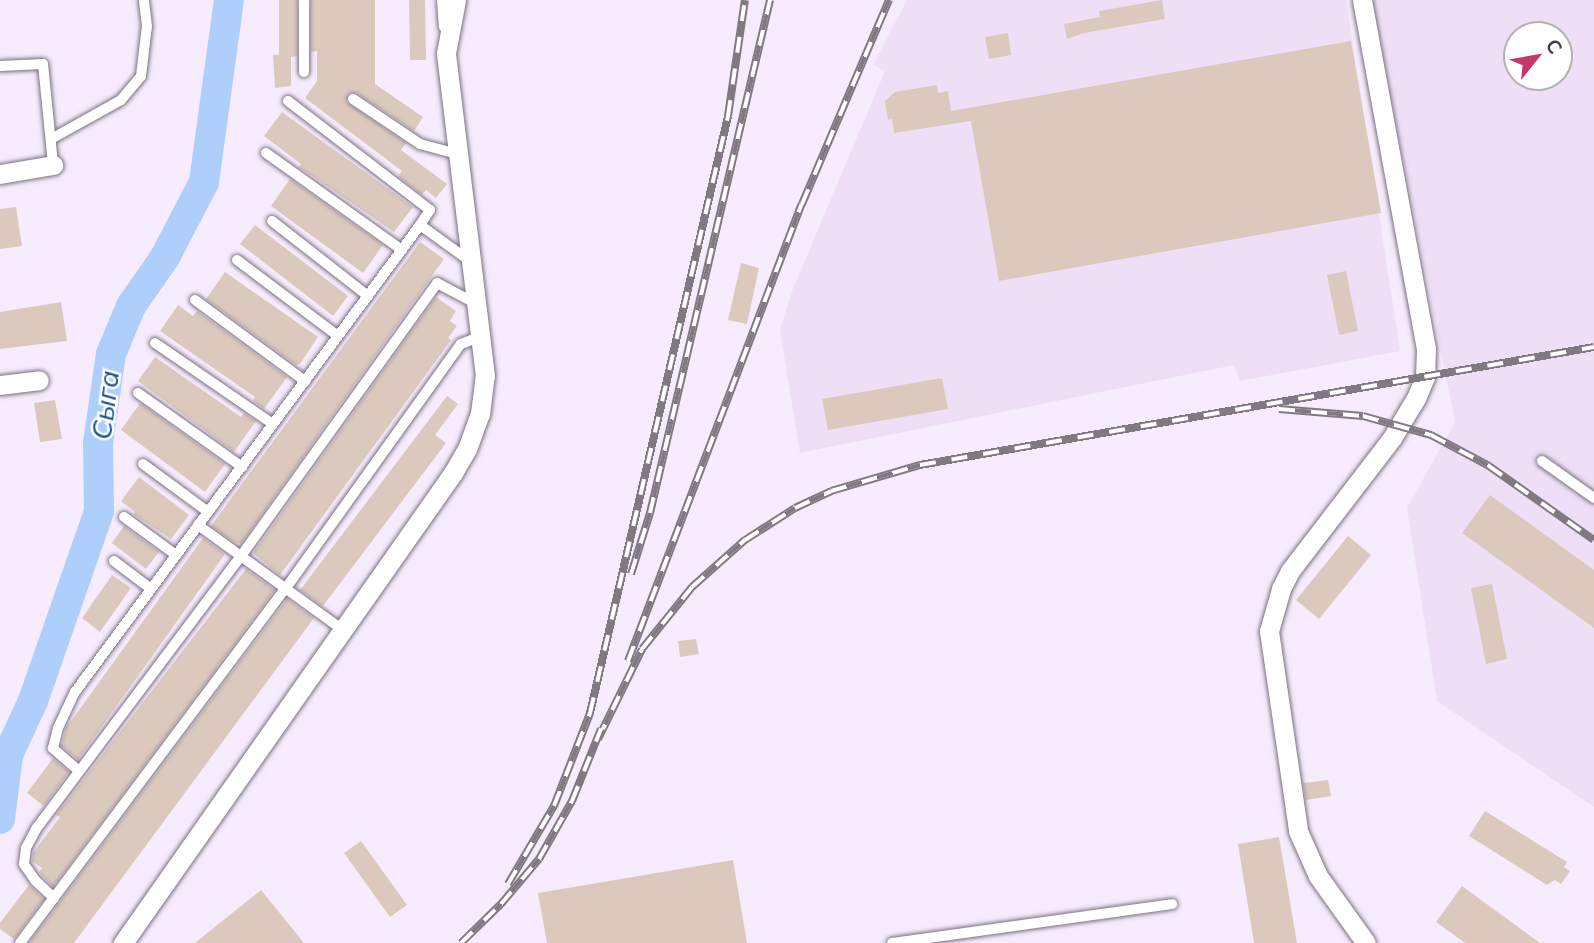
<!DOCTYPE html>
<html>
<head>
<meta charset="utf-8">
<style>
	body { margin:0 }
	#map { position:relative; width:1594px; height:943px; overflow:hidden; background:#f7ecfd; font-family:Mulish,sans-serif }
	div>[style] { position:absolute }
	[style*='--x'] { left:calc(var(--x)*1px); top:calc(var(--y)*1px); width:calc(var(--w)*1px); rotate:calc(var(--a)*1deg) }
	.built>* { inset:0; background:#eedff6 }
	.river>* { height:30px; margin:-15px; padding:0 15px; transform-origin:15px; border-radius:15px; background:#aecffb }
	.building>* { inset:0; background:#dcc9be }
	.roads { filter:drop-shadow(0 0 2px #7a7180) drop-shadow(0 0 2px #7a7180) }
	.service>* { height:10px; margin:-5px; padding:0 5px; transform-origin:5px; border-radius:5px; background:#fff }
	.minor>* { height:19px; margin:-9.5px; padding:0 9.5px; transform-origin:9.5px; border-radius:9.5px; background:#fff }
	.rail>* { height:8px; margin-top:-4px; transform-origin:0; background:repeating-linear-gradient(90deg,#fff 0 16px,#807983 0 32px); box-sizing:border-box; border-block:2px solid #807983 }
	span { translate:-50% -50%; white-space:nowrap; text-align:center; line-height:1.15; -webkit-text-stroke:5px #fff; paint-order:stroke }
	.water-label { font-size:28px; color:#1c4f90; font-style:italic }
	.north { position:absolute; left:1503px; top:21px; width:70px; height:70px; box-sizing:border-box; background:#fff; border:2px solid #b2b1b3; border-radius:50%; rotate:59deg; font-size:19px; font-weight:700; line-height:28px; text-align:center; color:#3f3b41 }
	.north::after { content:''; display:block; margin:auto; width:24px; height:32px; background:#c63967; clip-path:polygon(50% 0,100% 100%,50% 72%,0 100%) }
</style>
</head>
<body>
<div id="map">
	<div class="built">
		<i style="clip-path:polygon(907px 0,1346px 0,1400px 351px,1240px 381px,1234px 365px,800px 453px,780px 330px,792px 291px,885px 71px,873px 65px)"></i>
		<i style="clip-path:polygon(evenodd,1372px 0,1594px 0,1594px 807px,1437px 701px,1407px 508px,1455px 422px,1372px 0,1517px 35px,1559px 35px,1559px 77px,1517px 77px,1517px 35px)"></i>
	</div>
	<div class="river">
		<i style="--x:0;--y:819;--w:64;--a:-82.9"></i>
		<i style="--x:8;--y:755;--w:60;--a:-65.2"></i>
		<i style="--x:33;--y:701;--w:201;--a:-70.8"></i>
		<i style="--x:99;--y:511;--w:68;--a:-90.8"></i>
		<i style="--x:98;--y:443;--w:90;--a:-81.7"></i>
		<i style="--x:111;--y:354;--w:52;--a:-67.4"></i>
		<i style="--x:131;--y:306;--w:60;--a:-55.2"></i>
		<i style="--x:165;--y:257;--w:85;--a:-62.5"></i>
		<i style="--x:204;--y:182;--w:184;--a:-82.2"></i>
	</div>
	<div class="building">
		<i style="clip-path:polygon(279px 0,297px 0,297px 56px,291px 57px,291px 86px,275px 88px,273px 55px,279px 55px)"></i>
		<i style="clip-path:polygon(311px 0,375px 0,375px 84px,423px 117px,414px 131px,357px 93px,349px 93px,346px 102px,406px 143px,401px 150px,447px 184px,436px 198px,426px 190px,422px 195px,398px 176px,402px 171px,305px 98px,317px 81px,317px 51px,311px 52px)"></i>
		<i style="clip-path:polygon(409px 0,425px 0,426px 60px,410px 60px)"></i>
		<i style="clip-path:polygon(1162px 0,1165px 19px,1084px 33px,1067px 39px,1064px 24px,1100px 17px,1099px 11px)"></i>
		<i style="clip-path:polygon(1008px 33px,1011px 55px,989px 59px,985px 37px)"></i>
		<i style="clip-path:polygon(1351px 41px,1381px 213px,999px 281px,971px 121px,894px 133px,892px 119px,888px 120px,885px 101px,895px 92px,937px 85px,938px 93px,948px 91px,951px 111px)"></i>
		<i style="clip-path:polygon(282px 112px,413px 207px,394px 232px,299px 167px,301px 164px,264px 136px)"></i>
		<i style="clip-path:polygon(290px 179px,383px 245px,363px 273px,271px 206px)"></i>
		<i style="clip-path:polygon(16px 207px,22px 246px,0 249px,0 209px)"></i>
		<i style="clip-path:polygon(255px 225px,348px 296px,333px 316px,240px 244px)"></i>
		<i style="clip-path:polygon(420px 242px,444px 259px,241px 544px,234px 542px,211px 526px)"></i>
		<i style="clip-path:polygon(741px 263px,759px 268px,747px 324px,728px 320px)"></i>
		<i style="clip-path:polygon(1346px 271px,1358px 331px,1339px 335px,1327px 275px)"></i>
		<i style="clip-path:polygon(225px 272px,318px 337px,300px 364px,296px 365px,206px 299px)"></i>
		<i style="clip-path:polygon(436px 297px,456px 311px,450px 321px,457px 326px,448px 338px,451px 340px,280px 575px,253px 553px)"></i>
		<i style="clip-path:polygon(61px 302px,67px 341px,0 349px,0 312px)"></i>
		<i style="clip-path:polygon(178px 305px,193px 316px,197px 311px,287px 377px,264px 409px,253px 401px,255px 397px,160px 331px)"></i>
		<i style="clip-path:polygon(155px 357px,241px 417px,244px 413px,256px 421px,234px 452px,138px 381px)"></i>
		<i style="clip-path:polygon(942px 378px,948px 409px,828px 430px,822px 399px)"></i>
		<i style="clip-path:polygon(447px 396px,458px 404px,435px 435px,446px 443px,323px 606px,300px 590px)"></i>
		<i style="clip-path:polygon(55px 400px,62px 439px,40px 442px,34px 403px)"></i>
		<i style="clip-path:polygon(140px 403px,225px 464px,205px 492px,121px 430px)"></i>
		<i style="clip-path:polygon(139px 477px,189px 515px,171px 539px,133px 514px,135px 512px,121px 501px)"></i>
		<i style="clip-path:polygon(1490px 495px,1594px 570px,1594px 628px,1462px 533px)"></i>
		<i style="clip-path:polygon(124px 526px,159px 552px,146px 569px,112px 543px)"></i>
		<i style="clip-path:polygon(1348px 536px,1371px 555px,1319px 619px,1296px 600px)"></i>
		<i style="clip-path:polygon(203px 538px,225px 554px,78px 760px,62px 746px,66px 728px)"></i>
		<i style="clip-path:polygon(246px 569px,275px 590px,53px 887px,39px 872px,42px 868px,32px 861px,33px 853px,60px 817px,56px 815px)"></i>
		<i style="clip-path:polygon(112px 575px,131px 588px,100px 632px,82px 618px)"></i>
		<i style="clip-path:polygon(1492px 584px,1507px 659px,1486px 664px,1471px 588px)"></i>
		<i style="clip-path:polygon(287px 599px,314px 618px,74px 943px,29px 943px)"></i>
		<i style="clip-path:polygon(696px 639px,699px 654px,680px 657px,678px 641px)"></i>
		<i style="clip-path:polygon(53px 758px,69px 772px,44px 806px,27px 793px)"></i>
		<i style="clip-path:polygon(1328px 780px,1331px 796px,1306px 800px,1303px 783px)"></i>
		<i style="clip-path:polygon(1485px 811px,1567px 862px,1564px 867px,1570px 871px,1561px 884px,1555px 880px,1547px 885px,1469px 836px)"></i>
		<i style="clip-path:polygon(1279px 837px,1297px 943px,1254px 943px,1238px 844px)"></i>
		<i style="clip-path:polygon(361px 841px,407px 905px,390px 917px,344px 853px)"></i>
		<i style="clip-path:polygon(733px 860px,747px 943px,547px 943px,538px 893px)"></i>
		<i style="clip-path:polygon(29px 885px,44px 899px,14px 939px,0 929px,0 923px)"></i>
		<i style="clip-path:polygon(1462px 886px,1540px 943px,1465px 943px,1436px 922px)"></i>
		<i style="clip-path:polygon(261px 890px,304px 943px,195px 943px,231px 914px)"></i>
	</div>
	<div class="roads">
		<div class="service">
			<i style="--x:442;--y:0;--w:27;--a:86"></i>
			<i style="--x:0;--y:66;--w:43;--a:-2.7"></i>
			<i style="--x:43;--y:64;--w:101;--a:84.3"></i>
			<i style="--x:304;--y:72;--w:72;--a:-90"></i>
			<i style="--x:353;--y:99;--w:81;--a:33.9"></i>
			<i style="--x:420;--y:144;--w:39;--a:15"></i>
			<i style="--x:288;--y:101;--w:179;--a:37.5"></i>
			<i style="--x:430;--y:210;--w:18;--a:124"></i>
			<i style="--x:420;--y:225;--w:62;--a:35.8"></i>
			<i style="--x:51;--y:139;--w:80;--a:-29.1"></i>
			<i style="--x:121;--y:100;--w:31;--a:-50"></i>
			<i style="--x:141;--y:76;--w:50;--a:-83.2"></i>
			<i style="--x:147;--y:26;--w:26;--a:-97"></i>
			<i style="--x:266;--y:153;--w:167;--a:35.5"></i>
			<i style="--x:272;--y:221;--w:122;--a:38"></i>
			<i style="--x:237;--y:260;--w:126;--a:37"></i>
			<i style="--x:195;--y:300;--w:137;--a:36.4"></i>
			<i style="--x:155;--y:343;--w:143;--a:34.5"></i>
			<i style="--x:138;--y:393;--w:128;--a:35.4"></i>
			<i style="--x:1542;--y:461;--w:64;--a:35.4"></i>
			<i style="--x:143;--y:464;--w:81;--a:36.4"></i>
			<i style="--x:124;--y:517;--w:64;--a:36.2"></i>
			<i style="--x:198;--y:525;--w:179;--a:35.9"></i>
			<i style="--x:114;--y:561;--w:46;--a:37.1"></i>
			<i style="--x:79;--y:771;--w:35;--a:-139"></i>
			<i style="--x:53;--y:748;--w:21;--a:-76"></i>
			<i style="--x:58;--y:728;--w:40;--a:-65"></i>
			<i style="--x:75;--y:692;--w:581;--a:-53.54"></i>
			<i style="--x:54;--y:898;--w:26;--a:-137"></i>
			<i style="--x:35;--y:880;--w:19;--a:-125"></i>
			<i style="--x:24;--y:864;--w:16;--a:-83"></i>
			<i style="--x:26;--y:848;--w:21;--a:-62"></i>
			<i style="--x:36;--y:829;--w:341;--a:-53.1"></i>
			<i style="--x:241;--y:556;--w:336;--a:-54.3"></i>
			<i style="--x:437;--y:283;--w:43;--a:27.8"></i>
			<i style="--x:20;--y:943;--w:444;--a:-53.2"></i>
			<i style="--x:286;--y:588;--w:300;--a:-54.4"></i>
			<i style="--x:461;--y:344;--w:19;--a:-21"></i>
			<i style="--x:892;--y:943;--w:283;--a:-7.9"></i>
		</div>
		<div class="minor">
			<i style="--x:1362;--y:0;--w:355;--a:79.6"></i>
			<i style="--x:1426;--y:349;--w:28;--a:92"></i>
			<i style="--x:1425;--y:377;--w:23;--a:113"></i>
			<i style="--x:1416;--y:398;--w:47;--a:121"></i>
			<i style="--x:1392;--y:438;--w:168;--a:127.5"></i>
			<i style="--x:1290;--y:571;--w:20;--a:117"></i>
			<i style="--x:1281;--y:589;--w:44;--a:105.9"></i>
			<i style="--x:1269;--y:631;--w:202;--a:81.7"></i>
			<i style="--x:1298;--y:831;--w:49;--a:66"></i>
			<i style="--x:1318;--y:876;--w:82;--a:54.4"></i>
			<i style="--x:0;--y:174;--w:54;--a:-9.6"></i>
			<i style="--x:0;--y:385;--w:39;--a:-7"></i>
			<i style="--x:123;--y:943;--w:574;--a:-54.93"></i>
			<i style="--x:453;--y:473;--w:28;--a:-60"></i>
			<i style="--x:467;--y:449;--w:37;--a:-70"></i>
			<i style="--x:480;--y:414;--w:38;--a:-83"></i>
			<i style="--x:485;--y:376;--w:325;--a:-96.9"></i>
			<i style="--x:446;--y:53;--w:54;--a:-79.3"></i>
		</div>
	</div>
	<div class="rail">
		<i style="--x:1279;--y:409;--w:84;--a:4.8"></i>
		<i style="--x:1363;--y:416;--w:71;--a:15.6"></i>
		<i style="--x:1431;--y:435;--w:66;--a:28.1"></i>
		<i style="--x:1489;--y:466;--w:128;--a:35.2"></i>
		<i style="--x:631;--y:574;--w:64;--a:-72.7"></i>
		<i style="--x:650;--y:513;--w:527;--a:-76.83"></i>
		<i style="--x:628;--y:661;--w:489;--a:-69.2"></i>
		<i style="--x:802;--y:204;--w:222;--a:-66.9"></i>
		<i style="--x:598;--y:739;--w:100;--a:-63.9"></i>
		<i style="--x:642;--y:649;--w:80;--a:-51.1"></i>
		<i style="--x:692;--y:587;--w:71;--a:-41.6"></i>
		<i style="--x:745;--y:540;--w:59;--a:-32.6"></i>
		<i style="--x:795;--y:508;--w:40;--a:-25"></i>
		<i style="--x:831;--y:491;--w:93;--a:-16.3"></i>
		<i style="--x:920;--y:465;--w:684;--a:-9.93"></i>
		<i style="--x:508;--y:884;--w:91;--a:-59.5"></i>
		<i style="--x:554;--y:806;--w:100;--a:-68.8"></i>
		<i style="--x:590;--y:713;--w:613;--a:-76.98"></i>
		<i style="--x:728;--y:116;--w:117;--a:-81.7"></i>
		<i style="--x:461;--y:943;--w:56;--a:-44.3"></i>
		<i style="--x:501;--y:904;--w:59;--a:-49.8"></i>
		<i style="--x:539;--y:859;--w:67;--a:-60.4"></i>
		<i style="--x:572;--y:801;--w:78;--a:-68.1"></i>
	</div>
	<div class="water-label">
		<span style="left:105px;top:405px;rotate:-83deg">Сыга</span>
	</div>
	<div class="north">С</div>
</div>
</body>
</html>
